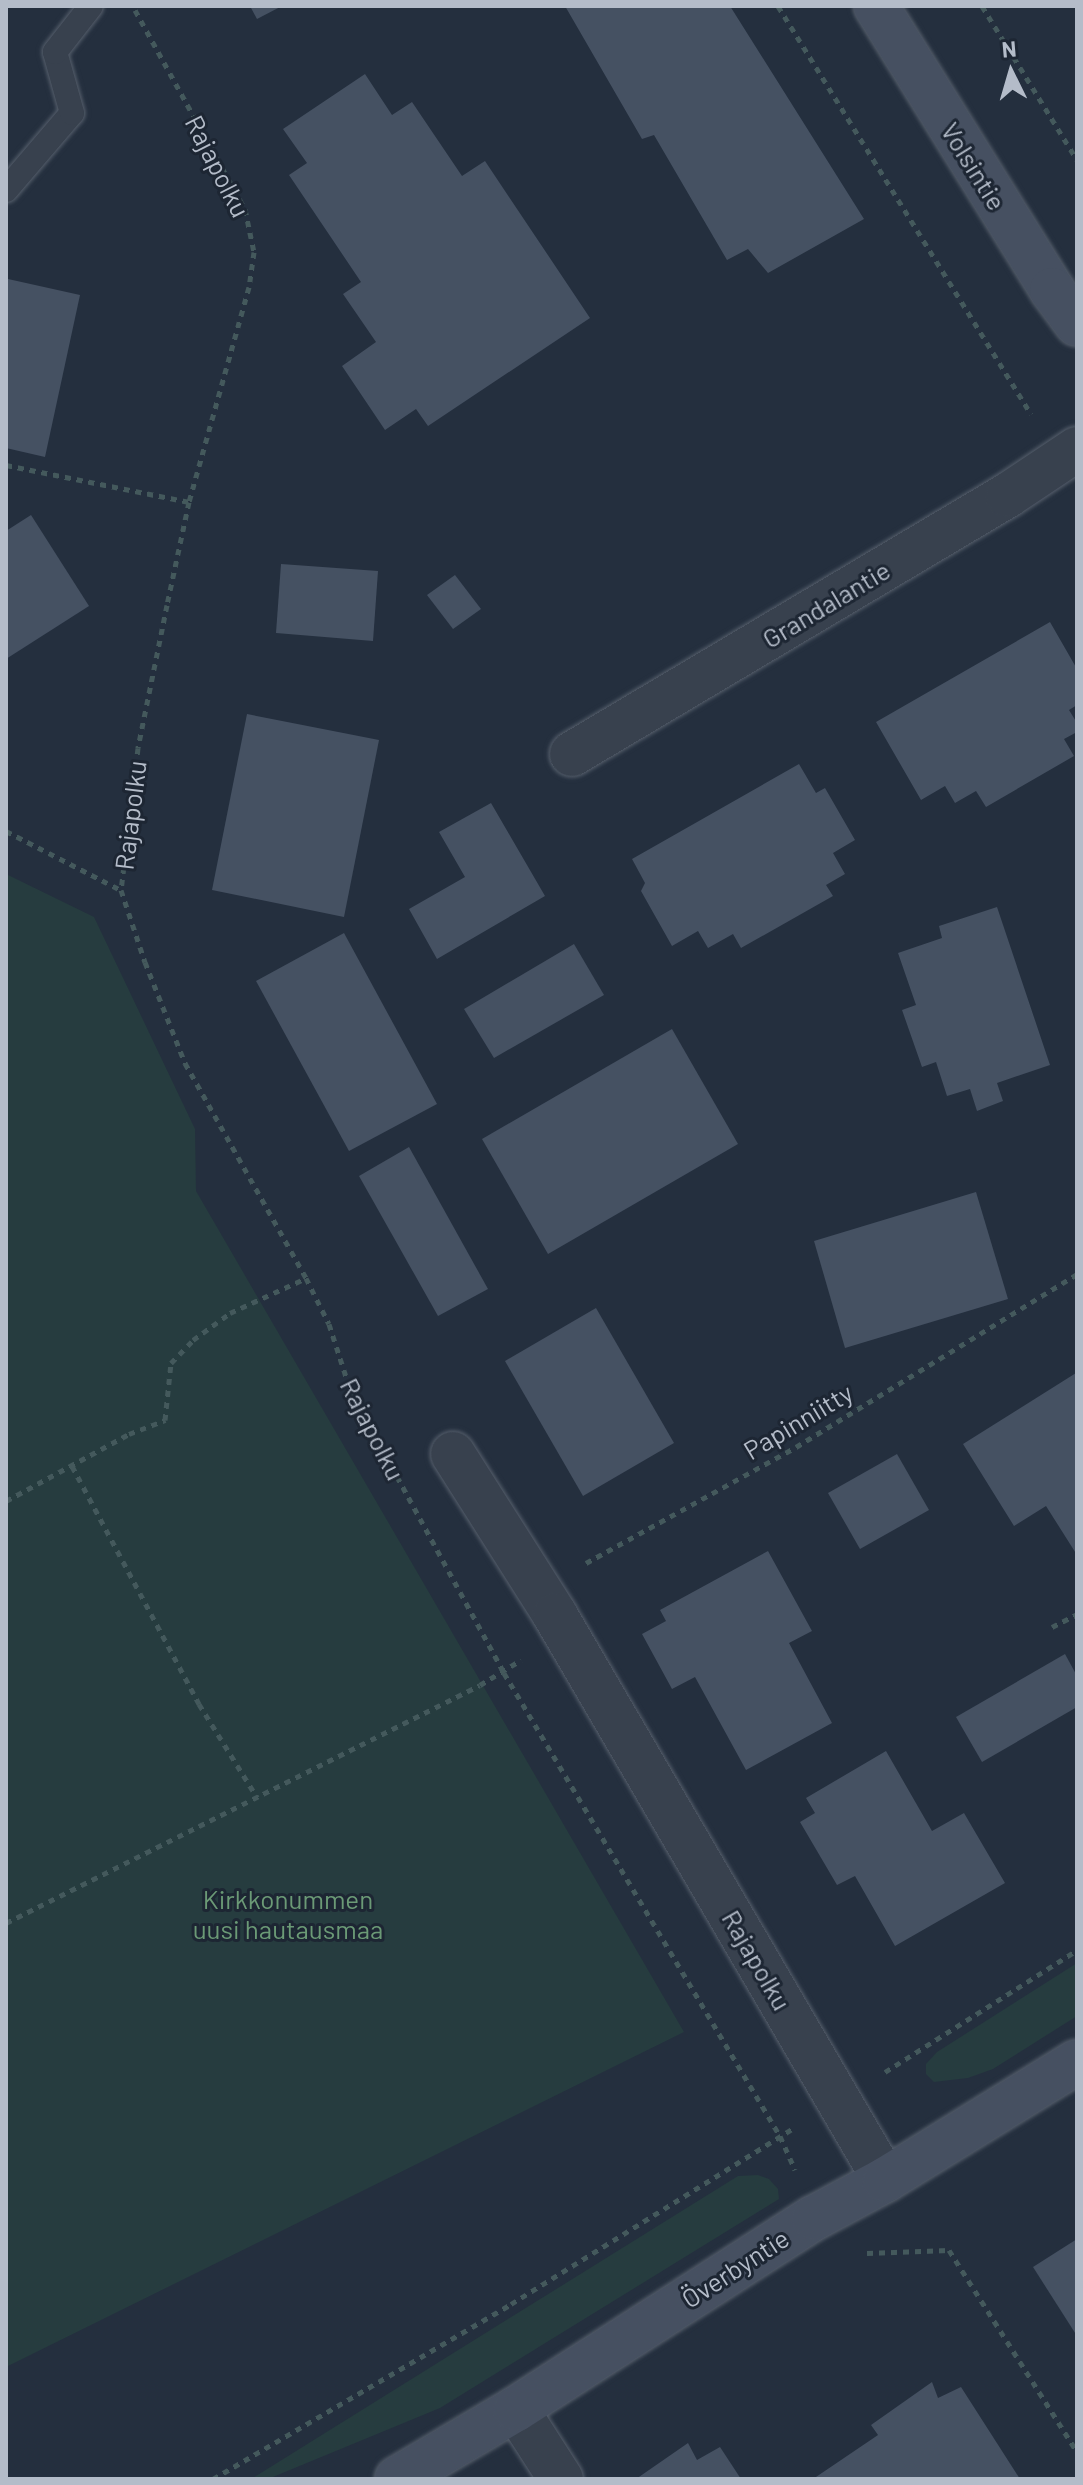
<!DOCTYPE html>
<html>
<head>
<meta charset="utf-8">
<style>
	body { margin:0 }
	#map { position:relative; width:1083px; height:2485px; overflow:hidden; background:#242f3e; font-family:Barlow,sans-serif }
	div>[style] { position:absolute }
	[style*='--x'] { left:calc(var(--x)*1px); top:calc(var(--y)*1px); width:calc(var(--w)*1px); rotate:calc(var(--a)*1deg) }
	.green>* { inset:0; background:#263c3f }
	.building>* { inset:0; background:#455162 }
	.path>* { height:5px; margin-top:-2.5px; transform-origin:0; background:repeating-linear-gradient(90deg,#44595c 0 6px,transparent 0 12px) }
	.roads { filter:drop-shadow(0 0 2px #565f6c) drop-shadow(0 0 2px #565f6c) }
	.lane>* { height:24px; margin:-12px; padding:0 12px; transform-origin:12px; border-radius:12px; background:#38414e }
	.street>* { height:44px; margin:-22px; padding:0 22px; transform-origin:22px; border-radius:22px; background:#38414e }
	.secondary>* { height:44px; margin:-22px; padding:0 22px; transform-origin:22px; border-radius:22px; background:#465061 }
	span { translate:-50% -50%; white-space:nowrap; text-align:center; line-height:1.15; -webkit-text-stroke:6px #1d2633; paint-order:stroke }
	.street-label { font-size:26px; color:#b4bcc9 }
	.park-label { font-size:26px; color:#6b9a76 }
	.frame { position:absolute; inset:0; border:8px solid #b4bcc9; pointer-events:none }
	.north { position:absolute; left:971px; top:32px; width:80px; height:80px; -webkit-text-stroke:6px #1d2633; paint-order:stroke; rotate:355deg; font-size:22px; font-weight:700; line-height:32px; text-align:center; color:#b4bcc9 }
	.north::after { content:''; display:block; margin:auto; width:28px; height:36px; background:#b4bcc9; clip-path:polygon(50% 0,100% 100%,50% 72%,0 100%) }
</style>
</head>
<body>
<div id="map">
	<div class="green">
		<i style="clip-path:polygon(6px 874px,94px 917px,195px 1129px,196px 1191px,684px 2032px,6px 2367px)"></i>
		<i style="clip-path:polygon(1077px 1963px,1077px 2016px,993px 2069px,968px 2078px,934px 2082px,926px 2074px,926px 2064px,937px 2052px)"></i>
		<i style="clip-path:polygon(758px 2175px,769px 2179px,778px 2189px,779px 2199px,440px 2408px,268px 2479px,251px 2479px,738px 2176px)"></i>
	</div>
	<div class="building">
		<i style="clip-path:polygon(250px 6px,282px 6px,257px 19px)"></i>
		<i style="clip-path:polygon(565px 6px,730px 6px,864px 219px,768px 273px,748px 249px,727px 260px,654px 135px,642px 139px)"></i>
		<i style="clip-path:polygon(365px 74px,392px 115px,412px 102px,462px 176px,485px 161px,590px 318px,428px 426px,416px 409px,385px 430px,342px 366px,376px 342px,343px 294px,361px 282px,289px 175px,307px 163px,283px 129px)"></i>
		<i style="clip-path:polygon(8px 279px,80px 295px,45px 457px,6px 448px)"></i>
		<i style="clip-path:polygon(31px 515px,89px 606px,6px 659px,6px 531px)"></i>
		<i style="clip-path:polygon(281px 564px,378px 571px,373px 641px,276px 633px)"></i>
		<i style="clip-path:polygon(455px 575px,481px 609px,453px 629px,427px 595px)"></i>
		<i style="clip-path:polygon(1050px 622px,1077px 669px,1077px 705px,1069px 710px,1077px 723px,1077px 732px,1064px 739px,1074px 756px,986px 807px,976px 791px,955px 803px,945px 786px,921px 800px,876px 722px)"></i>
		<i style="clip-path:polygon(247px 714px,379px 740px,344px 917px,212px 890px)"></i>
		<i style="clip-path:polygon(799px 764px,816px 793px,825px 788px,855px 840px,833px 853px,845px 874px,826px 885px,833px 896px,741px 948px,733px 934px,708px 948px,698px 931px,672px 946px,641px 891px,645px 883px,632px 859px)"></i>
		<i style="clip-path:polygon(491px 803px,545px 896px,437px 959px,409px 909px,465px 877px,439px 832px)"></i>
		<i style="clip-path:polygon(997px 907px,1050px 1065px,997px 1083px,1003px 1101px,977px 1111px,970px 1089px,947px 1096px,936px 1062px,922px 1067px,902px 1010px,916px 1005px,898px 953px,942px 938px,939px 926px)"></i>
		<i style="clip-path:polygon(344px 933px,437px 1104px,349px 1151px,256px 981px)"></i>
		<i style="clip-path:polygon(574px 944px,604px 995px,494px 1058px,464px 1009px)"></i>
		<i style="clip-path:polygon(672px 1029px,738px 1144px,548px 1254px,482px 1139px)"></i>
		<i style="clip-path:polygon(409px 1147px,488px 1289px,438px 1316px,359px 1176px)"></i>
		<i style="clip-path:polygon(976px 1192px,1008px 1299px,845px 1348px,814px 1241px)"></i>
		<i style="clip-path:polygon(596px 1308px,674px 1443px,583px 1496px,505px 1361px)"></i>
		<i style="clip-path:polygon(1076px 1373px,1077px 1375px,1077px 1555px,1046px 1506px,1014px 1526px,963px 1444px)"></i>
		<i style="clip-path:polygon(897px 1454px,929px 1510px,860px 1549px,828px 1493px)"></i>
		<i style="clip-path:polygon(768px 1551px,812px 1631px,789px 1643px,832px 1723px,746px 1770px,695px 1677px,672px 1689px,642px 1634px,666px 1621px,660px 1610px)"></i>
		<i style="clip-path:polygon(1065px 1654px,1077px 1676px,1077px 1707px,982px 1762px,956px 1717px)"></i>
		<i style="clip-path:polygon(886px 1751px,932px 1831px,964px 1813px,1005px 1883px,895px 1946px,855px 1876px,837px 1885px,800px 1822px,815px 1813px,806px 1798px)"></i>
		<i style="clip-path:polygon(1077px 2239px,1077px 2336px,1033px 2267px)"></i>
		<i style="clip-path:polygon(932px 2382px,938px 2398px,961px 2387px,1020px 2479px,813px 2479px,878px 2435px,871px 2425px)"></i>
		<i style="clip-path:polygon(688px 2443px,697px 2460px,720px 2447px,741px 2479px,636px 2479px)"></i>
	</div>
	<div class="path">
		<i style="--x:778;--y:6;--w:480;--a:58.2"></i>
		<i style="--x:982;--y:6;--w:181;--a:58.3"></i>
		<i style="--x:135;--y:10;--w:227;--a:61.1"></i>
		<i style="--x:245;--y:209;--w:44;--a:78.2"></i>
		<i style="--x:254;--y:252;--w:35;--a:98"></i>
		<i style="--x:249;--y:287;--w:223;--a:105.6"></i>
		<i style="--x:189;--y:502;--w:105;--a:102.1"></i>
		<i style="--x:167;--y:605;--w:146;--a:101.5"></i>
		<i style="--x:138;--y:748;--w:143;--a:96.8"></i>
		<i style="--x:121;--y:890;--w:76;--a:71.6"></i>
		<i style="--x:145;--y:962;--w:109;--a:68.4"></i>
		<i style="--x:185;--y:1063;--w:247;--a:60.6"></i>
		<i style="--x:306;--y:1278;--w:51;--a:63.4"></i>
		<i style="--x:329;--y:1324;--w:71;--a:72.1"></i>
		<i style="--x:351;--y:1392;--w:320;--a:61.4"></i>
		<i style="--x:504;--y:1673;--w:539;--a:59.2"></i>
		<i style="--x:780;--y:2136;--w:37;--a:66"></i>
		<i style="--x:6;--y:465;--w:187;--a:11.4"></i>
		<i style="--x:6;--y:831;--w:129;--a:27.2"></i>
		<i style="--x:72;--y:1466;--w:270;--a:61.9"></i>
		<i style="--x:199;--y:1704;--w:110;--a:58.1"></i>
		<i style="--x:6;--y:1501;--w:140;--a:-28.6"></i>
		<i style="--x:129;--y:1434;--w:39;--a:-21"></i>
		<i style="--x:165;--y:1420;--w:57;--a:-84"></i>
		<i style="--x:171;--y:1363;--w:32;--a:-46"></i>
		<i style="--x:193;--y:1340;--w:46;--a:-36.1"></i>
		<i style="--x:230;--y:1313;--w:84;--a:-24.7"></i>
		<i style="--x:586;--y:1563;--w:240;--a:-28.9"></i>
		<i style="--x:796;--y:1447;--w:330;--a:-31.6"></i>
		<i style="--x:1052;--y:1627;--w:28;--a:-27"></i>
		<i style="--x:6;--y:1923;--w:530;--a:-26.66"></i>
		<i style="--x:480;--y:1685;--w:48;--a:-31.4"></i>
		<i style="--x:885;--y:2072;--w:227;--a:-32.4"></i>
		<i style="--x:867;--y:2253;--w:82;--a:-2.1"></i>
		<i style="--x:949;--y:2250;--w:239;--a:57.6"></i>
		<i style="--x:213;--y:2479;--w:346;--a:-30.4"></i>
		<i style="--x:511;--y:2304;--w:335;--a:-31.9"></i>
	</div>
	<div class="roads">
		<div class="lane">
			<i style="--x:6;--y:190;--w:101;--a:-49.4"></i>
			<i style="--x:72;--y:113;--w:63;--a:-105.6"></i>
			<i style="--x:55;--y:52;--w:58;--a:-52"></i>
		</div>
		<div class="street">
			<i style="--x:572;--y:754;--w:507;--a:-30.71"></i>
			<i style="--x:1008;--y:495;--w:83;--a:-33.7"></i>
			<i style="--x:453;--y:1454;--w:191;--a:57.6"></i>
			<i style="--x:555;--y:1615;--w:654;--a:59.71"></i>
			<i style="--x:516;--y:2409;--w:83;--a:57.3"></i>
		</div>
		<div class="secondary">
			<i style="--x:876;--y:6;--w:334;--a:58.2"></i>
			<i style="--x:1052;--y:290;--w:42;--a:53.7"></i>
			<i style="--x:397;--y:2479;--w:138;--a:-30.5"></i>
			<i style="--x:516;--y:2409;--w:354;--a:-32.7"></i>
			<i style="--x:814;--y:2218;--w:81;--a:-28.2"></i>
			<i style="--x:885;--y:2180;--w:225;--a:-31.6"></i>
		</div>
	</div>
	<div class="street-label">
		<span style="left:218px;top:166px;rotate:63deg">Rajapolku</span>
		<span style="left:974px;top:166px;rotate:58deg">Volsintie</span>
		<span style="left:826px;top:604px;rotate:-31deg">Grandalantie</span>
		<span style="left:130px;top:815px;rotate:-83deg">Rajapolku</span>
		<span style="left:798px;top:1421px;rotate:-31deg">Papinniitty</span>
		<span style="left:373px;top:1429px;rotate:63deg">Rajapolku</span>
		<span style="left:757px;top:1960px;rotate:60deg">Rajapolku</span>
		<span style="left:735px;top:2268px;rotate:-33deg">Överbyntie</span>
	</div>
	<div class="park-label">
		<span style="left:288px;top:1914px">Kirkkonummen<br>uusi hautausmaa</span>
	</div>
	<div class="frame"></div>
	<div class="north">N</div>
</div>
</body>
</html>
